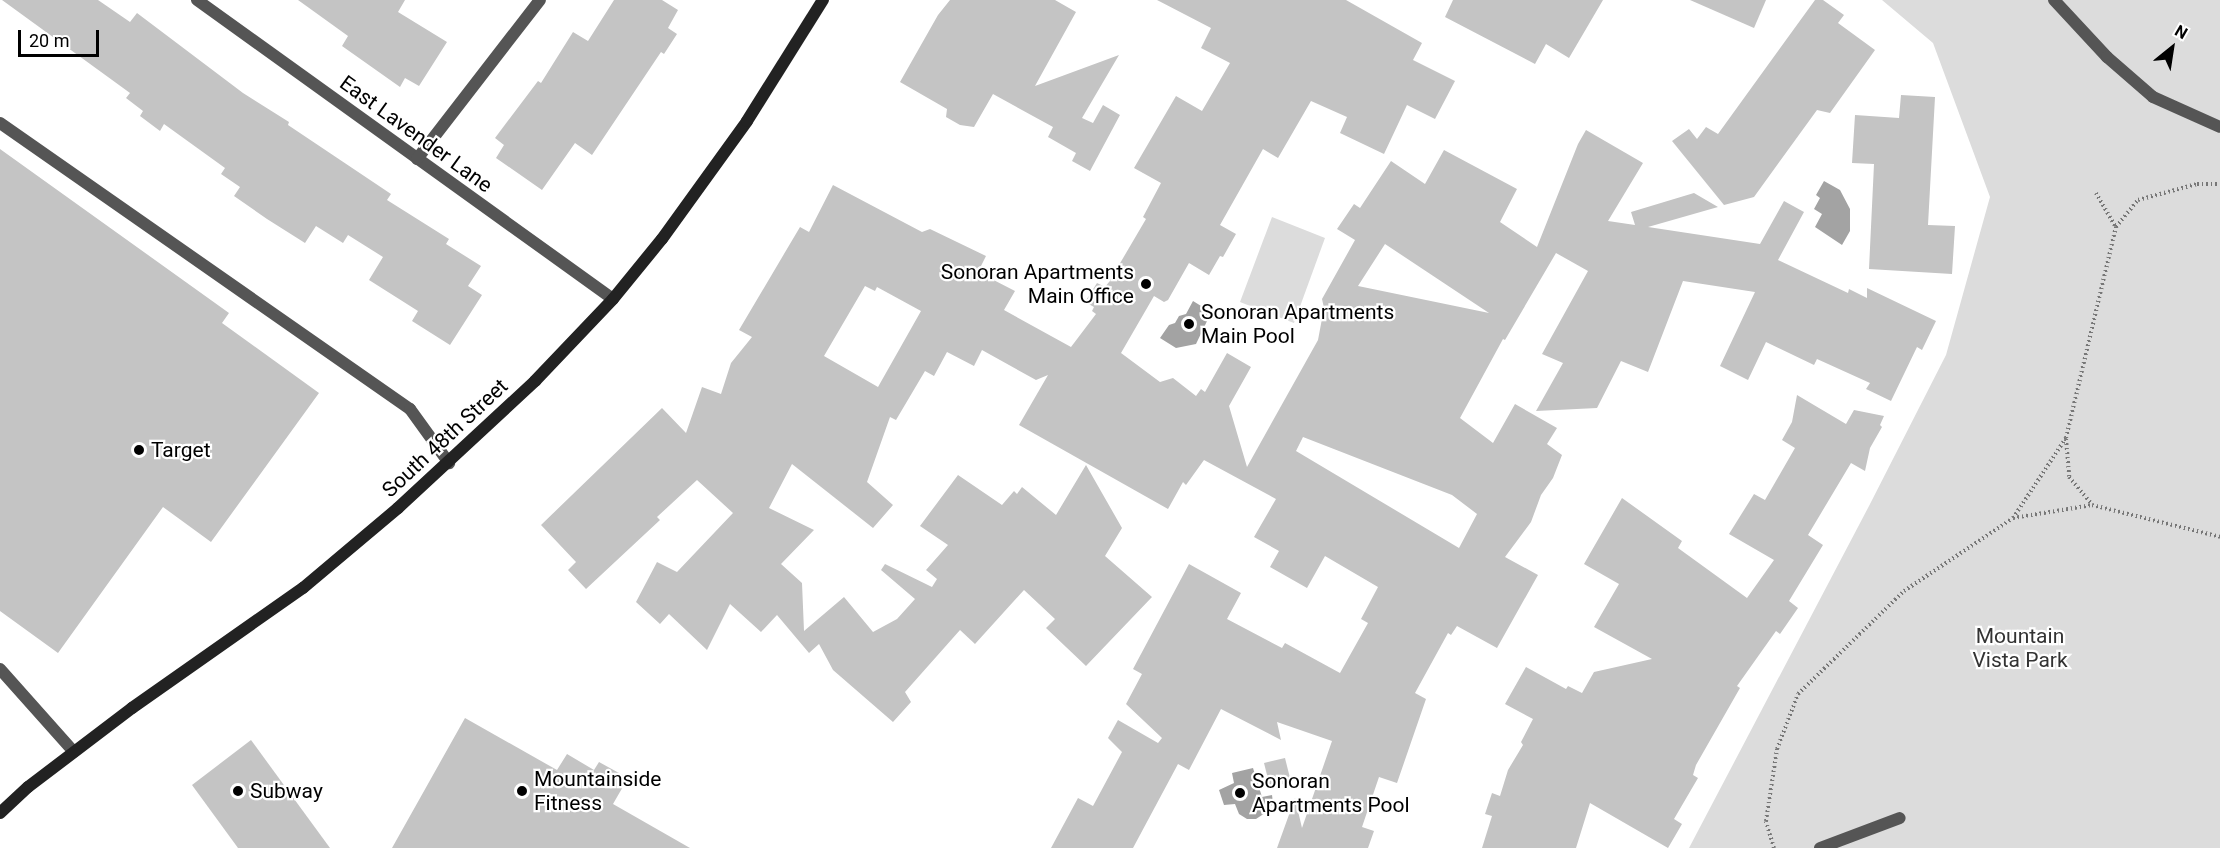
<!DOCTYPE html>
<html>
<head>
<meta charset="utf-8">
<style>
	body { margin:0 }
	#map { position:relative; width:2220px; height:848px; overflow:hidden; background:#fff; font-family:Roboto,sans-serif }
	div>[style] { position:absolute }
	[style*='--x'] { left:calc(var(--x)*1px); top:calc(var(--y)*1px); width:calc(var(--w)*1px); rotate:calc(var(--a)*1deg) }
	.green>* { inset:0; background:#dcdcdc }
	.water>* { inset:0; background:#a3a3a3 }
	.building>* { inset:0; background:#c4c4c4 }
	.path>* { height:4px; margin-top:-2px; transform-origin:0; background:repeating-linear-gradient(90deg,#777 0 1.5px,transparent 0 4.5px) }
	.service>* { height:12px; margin:-6px; padding:0 6px; transform-origin:6px; border-radius:6px; background:#555 }
	.minor>* { height:12px; margin:-6px; padding:0 6px; transform-origin:6px; border-radius:6px; background:#555 }
	.secondary>* { height:12px; margin:-6px; padding:0 6px; transform-origin:6px; border-radius:6px; background:#222 }
	.dots>* { width:16px; height:16px; translate:-50% -50%; box-sizing:border-box; border:3px solid #fff; border-radius:50% }
	span { translate:-50% -50%; white-space:nowrap; text-align:center; line-height:1.15; -webkit-text-stroke:4.5px #fff; paint-order:stroke }
	.street-label { font-size:21px; color:#000 }
	.poi-label { font-size:21px; color:#000 }
	.right { translate:-100% -50%; text-align:right }
	.left { translate:0 -50%; text-align:left }
	.park-label { font-size:21px; color:#333 }
	.north { position:absolute; left:2142px; top:18px; width:60px; height:60px; -webkit-text-stroke:4px #fff; paint-order:stroke; rotate:30deg; font-size:16px; font-weight:700; line-height:24px; text-align:center; color:#000 }
	.north::after { content:''; display:block; margin:auto; width:21px; height:27px; background:#000; clip-path:polygon(50% 0,100% 100%,50% 72%,0 100%) }
	.scale { position:absolute; left:18px; top:30px; width:81px; height:27px; box-sizing:border-box; border:3px solid #000; border-top:0; padding-left:8px; font-size:18px; line-height:21px; white-space:nowrap; color:#000; -webkit-text-stroke:4px #fff; paint-order:stroke }
</style>
</head>
<body>
<div id="map">
	<div class="green">
		<i style="clip-path:polygon(1882px 0,2220px 0,2220px 848px,1689px 848px,1869px 506px,1946px 355px,1990px 197px,1933px 43px)"></i>
		<i style="clip-path:polygon(1272px 217px,1325px 238px,1294px 323px,1240px 302px)"></i>
	</div>
	<div class="water">
		<i style="clip-path:polygon(1824px 181px,1840px 190px,1850px 209px,1850px 231px,1842px 245px,1815px 227px,1822px 214px,1814px 209px,1820px 198px,1816px 195px)"></i>
		<i style="clip-path:polygon(1193px 301px,1206px 309px,1208px 319px,1196px 344px,1176px 348px,1160px 338px,1169px 325px,1175px 323px,1179px 316px,1186px 314px)"></i>
		<i style="clip-path:polygon(1253px 768px,1262px 797px,1272px 795px,1273px 803px,1268px 811px,1256px 819px,1247px 819px,1239px 814px,1235px 804px,1224px 805px,1219px 790px,1234px 783px,1232px 773px)"></i>
	</div>
	<div class="building">
		<i style="clip-path:polygon(2px 0,98px 0,130px 22px,137px 13px,243px 93px,289px 122px,288px 125px,391px 194px,387px 200px,449px 239px,446px 244px,481px 266px,468px 286px,482px 295px,450px 345px,412px 321px,418px 311px,369px 280px,383px 257px,348px 235px,343px 243px,316px 226px,305px 243px,267px 219px,234px 196px,240px 187px,221px 174px,225px 168px,164px 124px,160px 131px,140px 116px,143px 111px,126px 98px,130px 93px)"></i>
		<i style="clip-path:polygon(298px 0,405px 0,398px 12px,447px 42px,419px 86px,405px 78px,400px 87px,342px 46px,348px 36px)"></i>
		<i style="clip-path:polygon(614px 0,662px 0,678px 10px,668px 28px,677px 34px,664px 54px,661px 52px,592px 155px,575px 143px,542px 190px,496px 158px,504px 145px,495px 138px,538px 81px,541px 83px,573px 32px,588px 41px)"></i>
		<i style="clip-path:polygon(950px 0,1055px 0,1076px 12px,1035px 86px,1119px 55px,1082px 118px,1093px 123px,1103px 105px,1120px 115px,1090px 171px,1072px 161px,1076px 153px,1048px 137px,1053px 127px,993px 94px,974px 127px,960px 125px,946px 117px,947px 109px,900px 82px,938px 15px)"></i>
		<i style="clip-path:polygon(evenodd,1157px 0,1346px 0,1422px 43px,1413px 60px,1455px 81px,1435px 119px,1407px 105px,1384px 154px,1340px 133px,1347px 117px,1311px 101px,1278px 158px,1263px 149px,1220px 225px,1236px 234px,1223px 257px,1220px 256px,1209px 275px,1189px 263px,1168px 300px,1164px 302px,1154px 296px,1121px 353px,1160px 382px,1173px 378px,1196px 396px,1201px 389px,1205px 392px,1227px 353px,1251px 367px,1229px 406px,1247px 467px,1318px 340px,1324px 308px,1322px 299px,1355px 240px,1337px 229px,1354px 204px,1360px 208px,1391px 161px,1425px 184px,1444px 150px,1517px 189px,1500px 222px,1537px 247px,1578px 144px,1586px 130px,1643px 163px,1608px 221px,1635px 225px,1631px 212px,1694px 193px,1718px 207px,1648px 227px,1760px 244px,1784px 201px,1804px 212px,1778px 260px,1848px 293px,1849px 289px,1867px 298px,1867px 288px,1936px 321px,1922px 350px,1917px 347px,1891px 401px,1866px 389px,1870px 383px,1817px 359px,1814px 365px,1766px 342px,1748px 380px,1720px 366px,1755px 292px,1683px 281px,1648px 372px,1621px 361px,1597px 408px,1536px 411px,1563px 363px,1542px 354px,1588px 271px,1556px 253px,1505px 340px,1503px 339px,1460px 418px,1493px 443px,1515px 404px,1557px 428px,1547px 444px,1562px 455px,1553px 478px,1541px 495px,1531px 522px,1505px 557px,1538px 575px,1497px 648px,1457px 626px,1451px 635px,1448px 633px,1415px 693px,1426px 699px,1397px 783px,1379px 777px,1362px 827px,1374px 831px,1368px 848px,1277px 848px,1295px 798px,1302px 828px,1332px 741px,1277px 722px,1281px 740px,1221px 709px,1189px 770px,1178px 764px,1133px 848px,1051px 848px,1078px 798px,1093px 806px,1122px 752px,1108px 738px,1118px 720px,1158px 743px,1162px 738px,1126px 704px,1142px 674px,1133px 669px,1189px 564px,1241px 593px,1227px 619px,1282px 648px,1285px 643px,1340px 673px,1368px 623px,1361px 619px,1378px 587px,1325px 556px,1307px 588px,1270px 567px,1279px 551px,1254px 537px,1276px 499px,1204px 460px,1186px 485px,1183px 482px,1168px 509px,1019px 425px,1048px 375px,1036px 380px,982px 350px,974px 366px,947px 352px,934px 376px,925px 371px,896px 420px,890px 417px,867px 482px,893px 505px,873px 528px,792px 464px,769px 508px,814px 530px,781px 564px,802px 583px,804px 631px,844px 597px,873px 632px,897px 619px,915px 599px,881px 570px,885px 564px,932px 587px,937px 579px,926px 570px,948px 545px,920px 526px,958px 475px,1002px 505px,1014px 491px,1017px 494px,1022px 487px,1056px 515px,1086px 465px,1122px 528px,1105px 556px,1152px 597px,1086px 666px,1046px 628px,1055px 619px,1024px 590px,975px 644px,960px 630px,905px 692px,911px 702px,893px 722px,833px 670px,819px 644px,809px 653px,777px 615px,761px 632px,730px 604px,707px 650px,669px 614px,660px 624px,636px 602px,657px 562px,677px 572px,733px 513px,697px 480px,657px 517px,660px 520px,586px 589px,568px 570px,576px 562px,541px 525px,662px 408px,686px 433px,702px 387px,721px 394px,731px 363px,752px 337px,739px 330px,800px 227px,809px 232px,833px 185px,922px 232px,930px 229px,986px 256px,978px 272px,1015px 291px,1004px 310px,1071px 347px,1096px 314px,1092px 311px,1094px 307px,1085px 302px,1097px 283px,1105px 287px,1109px 282px,1146px 219px,1143px 217px,1161px 183px,1134px 168px,1176px 96px,1202px 111px,1230px 63px,1201px 48px,1211px 28px,1157px 0,1385px 244px,1489px 313px,1358px 286px,1385px 244px,1157px 0,865px 286px,875px 291px,877px 287px,921px 311px,878px 387px,824px 356px,865px 286px,1157px 0,1303px 437px,1452px 495px,1477px 514px,1459px 548px,1296px 451px,1303px 437px)"></i>
		<i style="clip-path:polygon(1453px 0,1603px 0,1569px 58px,1546px 44px,1535px 64px,1445px 17px)"></i>
		<i style="clip-path:polygon(1690px 0,1766px 0,1754px 28px)"></i>
		<i style="clip-path:polygon(1815px 0,1823px 0,1844px 15px,1838px 23px,1875px 50px,1830px 113px,1817px 110px,1754px 197px,1724px 205px,1672px 141px,1689px 129px,1697px 139px,1706px 127px,1718px 134px)"></i>
		<i style="clip-path:polygon(1901px 95px,1935px 97px,1928px 225px,1955px 226px,1952px 274px,1869px 269px,1874px 164px,1852px 163px,1855px 115px,1899px 118px)"></i>
		<i style="clip-path:polygon(0 149px,229px 313px,222px 323px,319px 393px,211px 542px,163px 507px,58px 653px,0 611px)"></i>
		<i style="clip-path:polygon(1797px 395px,1846px 424px,1854px 410px,1884px 416px,1880px 425px,1882px 427px,1870px 448px,1865px 471px,1851px 463px,1808px 535px,1823px 545px,1789px 601px,1798px 608px,1780px 634px,1776px 631px,1737px 686px,1740px 688px,1696px 765px,1693px 775px,1698px 778px,1674px 819px,1682px 824px,1668px 848px,1590px 803px,1576px 848px,1482px 848px,1492px 816px,1485px 814px,1492px 793px,1500px 796px,1508px 770px,1523px 745px,1521px 742px,1533px 719px,1505px 704px,1526px 667px,1566px 689px,1568px 686px,1582px 693px,1594px 672px,1652px 659px,1594px 627px,1619px 584px,1584px 564px,1622px 498px,1682px 541px,1678px 548px,1747px 598px,1774px 560px,1729px 534px,1754px 494px,1765px 500px,1795px 448px,1782px 440px,1792px 422px)"></i>
		<i style="clip-path:polygon(465px 718px,557px 770px,567px 754px,594px 770px,599px 762px,628px 778px,613px 804px,690px 848px,392px 848px)"></i>
		<i style="clip-path:polygon(251px 740px,330px 848px,238px 848px,192px 785px)"></i>
		<i style="clip-path:polygon(1285px 758px,1291px 782px,1270px 787px,1264px 763px)"></i>
	</div>
	<div class="path">
		<i style="--x:2096;--y:193;--w:39;--a:60"></i>
		<i style="--x:2066;--y:439;--w:38;--a:85"></i>
		<i style="--x:2069;--y:477;--w:35;--a:50"></i>
		<i style="--x:2013;--y:518;--w:80;--a:-9.3"></i>
		<i style="--x:2092;--y:505;--w:132;--a:14"></i>
		<i style="--x:1774;--y:848;--w:28;--a:-107"></i>
		<i style="--x:1766;--y:821;--w:73;--a:-81.3"></i>
		<i style="--x:1777;--y:749;--w:59;--a:-69.1"></i>
		<i style="--x:1798;--y:694;--w:148;--a:-44.2"></i>
		<i style="--x:1904;--y:591;--w:131;--a:-33.8"></i>
		<i style="--x:2013;--y:518;--w:96;--a:-56.5"></i>
		<i style="--x:2066;--y:438;--w:217;--a:-76.7"></i>
		<i style="--x:2116;--y:227;--w:35;--a:-51"></i>
		<i style="--x:2138;--y:200;--w:61;--a:-15.2"></i>
		<i style="--x:2197;--y:184;--w:23;--a:0"></i>
	</div>
	<div class="service">
		<i style="--x:2054;--y:0;--w:78;--a:47.1"></i>
		<i style="--x:2107;--y:57;--w:61;--a:41"></i>
		<i style="--x:2153;--y:97;--w:73;--a:24.1"></i>
		<i style="--x:0;--y:123;--w:500;--a:34.9"></i>
		<i style="--x:410;--y:409;--w:67;--a:54.2"></i>
		<i style="--x:0;--y:669;--w:111;--a:48.3"></i>
		<i style="--x:1820;--y:848;--w:85;--a:-20.6"></i>
	</div>
	<div class="minor">
		<i style="--x:197;--y:0;--w:512;--a:35.71"></i>
		<i style="--x:417;--y:159;--w:201;--a:-52.3"></i>
	</div>
	<div class="secondary">
		<i style="--x:0;--y:813;--w:38;--a:-43"></i>
		<i style="--x:28;--y:787;--w:131;--a:-37.2"></i>
		<i style="--x:132;--y:708;--w:209;--a:-35.1"></i>
		<i style="--x:303;--y:588;--w:124;--a:-40.1"></i>
		<i style="--x:398;--y:508;--w:187;--a:-42.8"></i>
		<i style="--x:535;--y:381;--w:113;--a:-46.4"></i>
		<i style="--x:613;--y:299;--w:77;--a:-50.8"></i>
		<i style="--x:662;--y:239;--w:145;--a:-54.2"></i>
		<i style="--x:747;--y:121;--w:143;--a:-57.9"></i>
	</div>
	<div class="dots">
		<i style="left:1146px;top:284px;background:#000"></i>
		<i style="left:1189px;top:324px;background:#000"></i>
		<i style="left:139px;top:450px;background:#000"></i>
		<i style="left:238px;top:791px;background:#000"></i>
		<i style="left:522px;top:791px;background:#000"></i>
		<i style="left:1240px;top:793px;background:#000"></i>
	</div>
	<div class="street-label">
		<span style="left:416px;top:134px;rotate:36deg">East Lavender Lane</span>
		<span style="left:445px;top:438px;rotate:-43deg">South 48th Street</span>
	</div>
	<div class="poi-label">
		<span class="right" style="left:1134px;top:284px">Sonoran Apartments<br>Main Office</span>
		<span class="left" style="left:1201px;top:324px">Sonoran Apartments<br>Main Pool</span>
		<span class="left" style="left:151px;top:450px">Target</span>
		<span class="left" style="left:534px;top:791px">Mountainside<br>Fitness</span>
		<span class="left" style="left:1252px;top:793px">Sonoran<br>Apartments Pool</span>
		<span class="left" style="left:250px;top:791px">Subway</span>
	</div>
	<div class="park-label">
		<span style="left:2020px;top:648px">Mountain<br>Vista Park</span>
	</div>
	<div class="north">N</div>
	<div class="scale">20 m</div>
</div>
</body>
</html>
